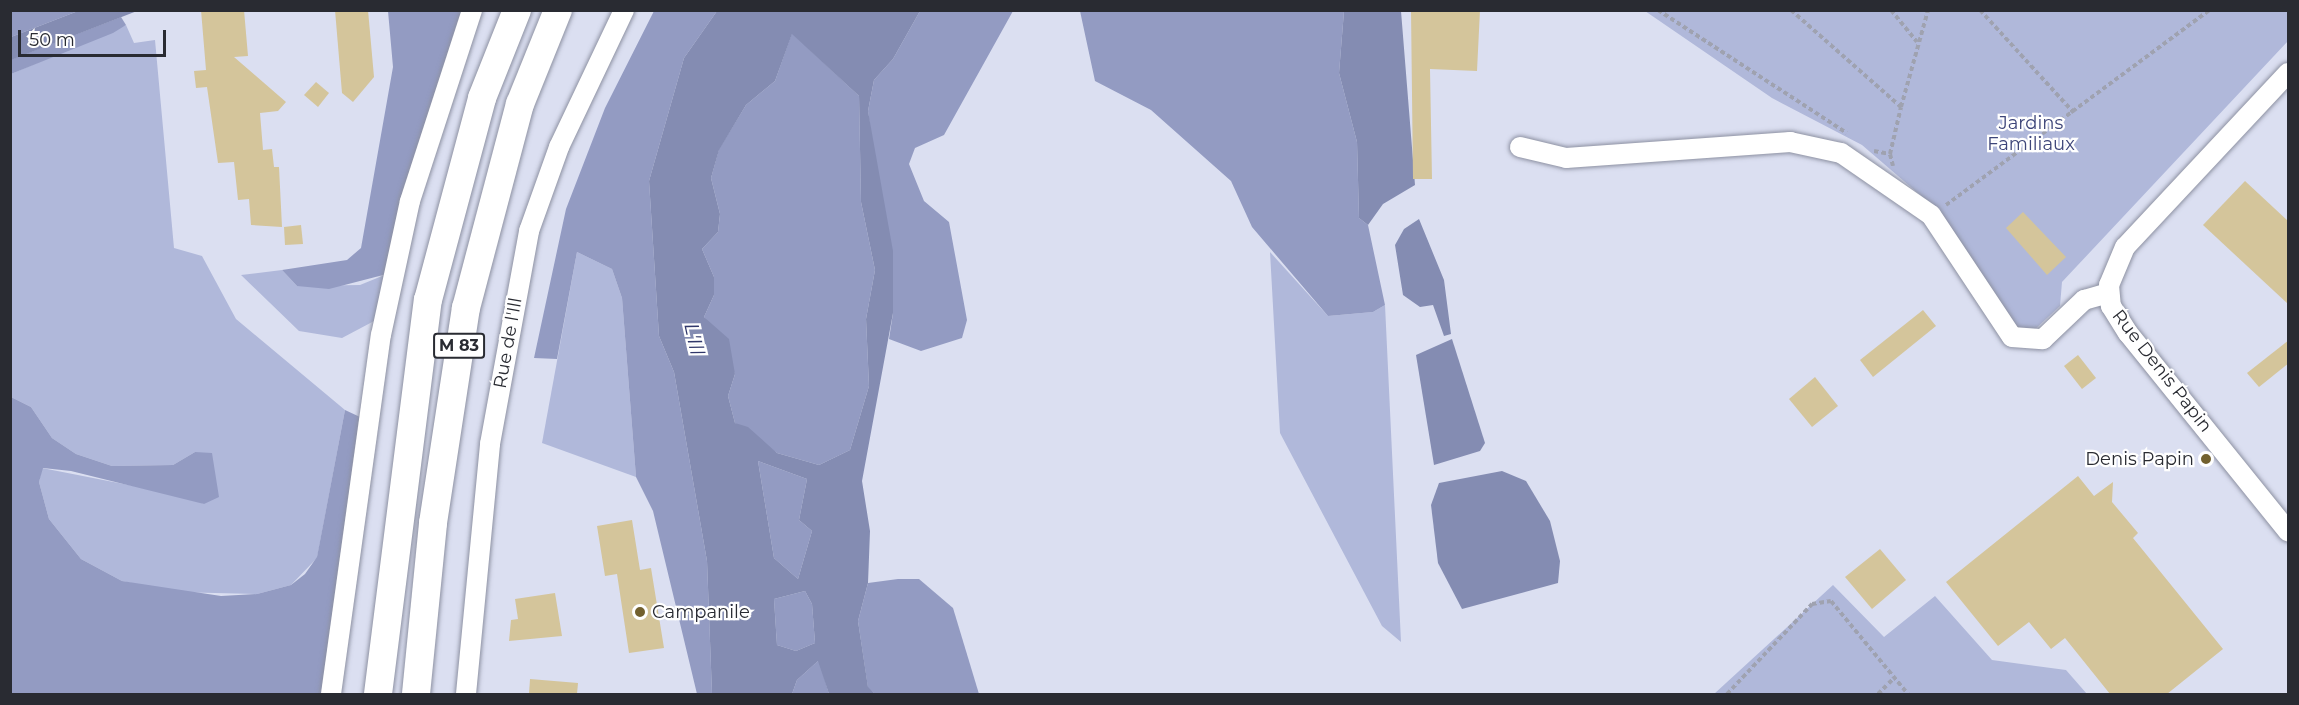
<!DOCTYPE html>
<html>
<head>
<meta charset="utf-8">
<style>
	body { margin:0 }
	#map { position:relative; width:2299px; height:705px; overflow:hidden; background:#dbdff1; font-family:Montserrat,sans-serif }
	div>[style] { position:absolute }
	[style*='--x'] { left:calc(var(--x)*1px); top:calc(var(--y)*1px); width:calc(var(--w)*1px); rotate:calc(var(--a)*1deg) }
	.green>* { inset:0; background:#b0b8da }
	.forest>* { inset:0; background:#939bc2 }
	.water>* { inset:0; background:#848cb2 }
	.building>* { inset:0; background:#d4c59b }
	.path>* { height:4px; margin-top:-2px; transform-origin:0; background:repeating-linear-gradient(90deg,#9fa2b0 0 4.5px,transparent 0 7.5px) }
	.roads { filter:drop-shadow(0 0 2px #8d91a2) drop-shadow(0 0 2px #8d91a2) }
	.minor>* { height:20px; margin:-10px; padding:0 10px; transform-origin:10px; border-radius:10px; background:#fff }
	.highway>* { height:28px; margin:-14px; padding:0 14px; transform-origin:14px; border-radius:14px; background:#fff }
	.dots>* { width:16px; height:16px; translate:-50% -50%; box-sizing:border-box; border:3px solid #fff; border-radius:50% }
	span { translate:-50% -50%; white-space:nowrap; text-align:center; line-height:1.15; -webkit-text-stroke:4.5px #fff; paint-order:stroke }
	.shield-label span { padding:2px 4px; background:#fff; border:2px solid; border-radius:4px; -webkit-text-stroke-width:0 }
	.shield-label { font-size:16px; color:#292b32; font-weight:700 }
	.park-label { font-size:18px; color:#3d4579 }
	.street-label { font-size:18px; color:#292b32 }
	.poi-label { font-size:18px; color:#292b32 }
	.right { translate:-100% -50%; text-align:right }
	.left { translate:0 -50%; text-align:left }
	.water-label { font-size:20px; color:#30376a; font-style:italic }
	.frame { position:absolute; inset:0; border:12px solid #292b32; pointer-events:none }
	.scale { position:absolute; left:18px; top:30px; width:148px; height:27px; box-sizing:border-box; border:3px solid #292b32; border-top:0; padding-left:8px; font-size:18px; line-height:21px; white-space:nowrap; color:#292b32; -webkit-text-stroke:4px #fff; paint-order:stroke }
</style>
</head>
<body>
<div id="map">
	<div class="green">
		<i style="clip-path:polygon(2288px 10px,2288px 41px,2062px 282px,2060px 306px,2031px 333px,2018px 329px,1926px 200px,1862px 145px,1772px 98px,1645px 11px)"></i>
		<i style="clip-path:polygon(126px 25px,134px 43px,155px 40px,174px 248px,202px 256px,236px 319px,345px 410px,317px 558px,291px 585px,257px 594px,174px 592px,122px 581px,81px 559px,49px 519px,39px 482px,42px 468px,190px 497px,204px 504px,195px 452px,173px 465px,112px 466px,76px 454px,52px 438px,31px 407px,11px 397px,11px 74px)"></i>
		<i style="clip-path:polygon(577px 252px,612px 269px,622px 298px,636px 477px,542px 443px)"></i>
		<i style="clip-path:polygon(1270px 252px,1328px 316px,1373px 312px,1385px 305px,1401px 642px,1382px 626px,1280px 433px)"></i>
		<i style="clip-path:polygon(282px 270px,297px 286px,360px 285px,387px 274px,376px 320px,342px 338px,299px 331px,241px 275px)"></i>
		<i style="clip-path:polygon(1833px 585px,1884px 637px,1935px 596px,1992px 660px,2066px 670px,2087px 694px,1714px 694px)"></i>
	</div>
	<div class="forest">
		<i style="clip-path:polygon(11px 11px,78px 11px,11px 37px)"></i>
		<i style="clip-path:polygon(388px 11px,462px 11px,387px 274px,329px 289px,297px 286px,282px 270px,347px 260px,361px 248px,393px 67px)"></i>
		<i style="clip-path:polygon(654px 11px,717px 11px,684px 58px,649px 181px,659px 336px,674px 372px,707px 561px,712px 694px,697px 694px,653px 511px,636px 477px,622px 298px,612px 269px,577px 252px,557px 359px,534px 358px,566px 209px,605px 108px)"></i>
		<i style="clip-path:polygon(920px 11px,1013px 11px,944px 135px,915px 148px,909px 164px,924px 201px,949px 222px,967px 320px,962px 338px,921px 351px,889px 339px,893px 313px,868px 111px,874px 80px,893px 59px)"></i>
		<i style="clip-path:polygon(1080px 11px,1344px 11px,1339px 73px,1357px 142px,1359px 218px,1368px 225px,1385px 305px,1373px 312px,1328px 316px,1252px 227px,1231px 181px,1151px 110px,1095px 81px)"></i>
		<i style="clip-path:polygon(121px 17px,126px 25px,113px 33px,11px 74px,10px 60px)"></i>
		<i style="clip-path:polygon(792px 33px,859px 96px,861px 202px,875px 270px,866px 319px,869px 386px,850px 450px,819px 465px,777px 453px,735px 423px,728px 396px,735px 374px,718px 335px,704px 317px,714px 295px,714px 277px,702px 249px,718px 232px,720px 214px,711px 178px,719px 149px,746px 105px,775px 81px)"></i>
		<i style="clip-path:polygon(11px 397px,31px 407px,52px 438px,76px 454px,112px 466px,173px 465px,195px 452px,212px 453px,219px 497px,204px 504px,71px 471px,43px 468px,39px 482px,49px 519px,81px 559px,122px 581px,221px 596px,257px 594px,291px 585px,305px 574px,317px 557px,345px 410px,360px 417px,328px 694px,11px 694px)"></i>
		<i style="clip-path:polygon(758px 461px,807px 479px,799px 520px,812px 531px,798px 579px,774px 558px)"></i>
		<i style="clip-path:polygon(898px 579px,919px 579px,953px 608px,979px 694px,875px 694px,868px 688px,858px 621px,868px 583px)"></i>
		<i style="clip-path:polygon(805px 591px,812px 604px,815px 643px,796px 651px,777px 645px,774px 599px)"></i>
		<i style="clip-path:polygon(819px 660px,829px 694px,792px 694px,797px 680px)"></i>
	</div>
	<div class="water">
		<i style="clip-path:polygon(78px 11px,137px 11px,11px 60px,11px 37px)"></i>
		<i style="clip-path:polygon(evenodd,717px 11px,920px 11px,893px 59px,874px 80px,868px 111px,893px 251px,893px 313px,862px 481px,870px 531px,868px 583px,858px 621px,868px 687px,875px 694px,829px 694px,818px 661px,797px 680px,792px 694px,712px 694px,707px 561px,674px 372px,659px 336px,649px 181px,684px 58px,717px 11px,792px 34px,859px 96px,861px 202px,875px 270px,866px 319px,869px 386px,850px 450px,819px 465px,777px 453px,748px 427px,735px 423px,728px 396px,735px 374px,729px 339px,704px 317px,714px 295px,714px 277px,702px 249px,718px 232px,720px 214px,711px 178px,719px 150px,746px 105px,775px 81px,792px 34px,717px 11px,758px 461px,807px 479px,799px 520px,812px 531px,798px 579px,774px 558px,758px 461px,717px 11px,805px 591px,812px 604px,815px 643px,796px 651px,777px 645px,774px 599px,805px 591px)"></i>
		<i style="clip-path:polygon(1344px 11px,1401px 11px,1415px 185px,1383px 204px,1368px 225px,1359px 218px,1357px 142px,1339px 73px)"></i>
		<i style="clip-path:polygon(1419px 219px,1444px 280px,1451px 334px,1444px 336px,1433px 305px,1420px 307px,1403px 295px,1395px 245px,1404px 229px)"></i>
		<i style="clip-path:polygon(1452px 339px,1485px 443px,1480px 451px,1434px 465px,1416px 355px)"></i>
		<i style="clip-path:polygon(1502px 471px,1526px 481px,1550px 521px,1560px 561px,1558px 583px,1462px 609px,1438px 563px,1431px 505px,1439px 483px)"></i>
	</div>
	<div class="building">
		<i style="clip-path:polygon(201px 10px,244px 10px,248px 56px,234px 57px,286px 102px,278px 111px,260px 113px,263px 150px,272px 149px,274px 167px,279px 167px,282px 227px,251px 225px,249px 199px,238px 200px,234px 162px,218px 163px,207px 87px,196px 88px,194px 71px,206px 70px)"></i>
		<i style="clip-path:polygon(335px 10px,368px 10px,374px 77px,353px 102px,342px 93px)"></i>
		<i style="clip-path:polygon(1411px 10px,1480px 10px,1477px 71px,1430px 69px,1432px 179px,1413px 179px)"></i>
		<i style="clip-path:polygon(316px 82px,329px 93px,318px 107px,304px 95px)"></i>
		<i style="clip-path:polygon(2245px 181px,2289px 222px,2289px 305px,2203px 225px)"></i>
		<i style="clip-path:polygon(2023px 212px,2066px 257px,2047px 275px,2006px 228px)"></i>
		<i style="clip-path:polygon(301px 225px,303px 244px,285px 245px,284px 227px)"></i>
		<i style="clip-path:polygon(1923px 310px,1936px 326px,1873px 377px,1860px 360px)"></i>
		<i style="clip-path:polygon(2289px 340px,2289px 363px,2259px 387px,2247px 373px)"></i>
		<i style="clip-path:polygon(2078px 355px,2096px 378px,2082px 389px,2064px 366px)"></i>
		<i style="clip-path:polygon(1815px 377px,1838px 406px,1812px 427px,1789px 399px)"></i>
		<i style="clip-path:polygon(2078px 476px,2094px 496px,2113px 482px,2112px 502px,2138px 533px,2133px 538px,2223px 649px,2167px 694px,2110px 694px,2065px 638px,2051px 649px,2029px 622px,1998px 646px,1946px 582px)"></i>
		<i style="clip-path:polygon(632px 520px,640px 570px,651px 568px,664px 648px,629px 653px,617px 574px,605px 576px,597px 526px)"></i>
		<i style="clip-path:polygon(1880px 549px,1906px 580px,1872px 609px,1845px 577px)"></i>
		<i style="clip-path:polygon(555px 593px,562px 636px,509px 641px,511px 620px,518px 619px,515px 599px)"></i>
		<i style="clip-path:polygon(530px 679px,578px 683px,577px 694px,529px 694px)"></i>
	</div>
	<div class="path">
		<i style="--x:1658;--y:10;--w:225;--a:33.1"></i>
		<i style="--x:1791;--y:10;--w:147;--a:41.4"></i>
		<i style="--x:1891;--y:10;--w:41;--a:50.9"></i>
		<i style="--x:1980;--y:10;--w:139;--a:47.6"></i>
		<i style="--x:1874;--y:151;--w:16;--a:11"></i>
		<i style="--x:1893;--y:166;--w:12;--a:-104"></i>
		<i style="--x:1890;--y:154;--w:48;--a:-76.8"></i>
		<i style="--x:1901;--y:107;--w:101;--a:-74.4"></i>
		<i style="--x:1946;--y:205;--w:328;--a:-36.5"></i>
		<i style="--x:1727;--y:694;--w:124;--a:-46.6"></i>
		<i style="--x:1812;--y:604;--w:19;--a:-9"></i>
		<i style="--x:1831;--y:601;--w:121;--a:50.4"></i>
		<i style="--x:1878;--y:694;--w:23;--a:-45"></i>
	</div>
	<div class="roads">
		<div class="minor">
			<i style="--x:2288;--y:73;--w:238;--a:133.1"></i>
			<i style="--x:2125;--y:247;--w:41;--a:112.8"></i>
			<i style="--x:2109;--y:285;--w:21;--a:85"></i>
			<i style="--x:2111;--y:306;--w:32;--a:58"></i>
			<i style="--x:2128;--y:333;--w:255;--a:51.1"></i>
			<i style="--x:1520;--y:147;--w:47;--a:13.4"></i>
			<i style="--x:1566;--y:158;--w:225;--a:-4.1"></i>
			<i style="--x:1790;--y:142;--w:52;--a:12.2"></i>
			<i style="--x:1841;--y:153;--w:109;--a:34.6"></i>
			<i style="--x:1931;--y:215;--w:146;--a:56.4"></i>
			<i style="--x:2012;--y:337;--w:31;--a:4"></i>
			<i style="--x:2043;--y:339;--w:57;--a:-43.6"></i>
			<i style="--x:2084;--y:300;--w:26;--a:-16"></i>
			<i style="--x:331;--y:694;--w:362;--a:-82.1"></i>
			<i style="--x:381;--y:335;--w:137;--a:-77.8"></i>
			<i style="--x:410;--y:201;--w:201;--a:-72"></i>
			<i style="--x:466;--y:694;--w:251;--a:-84.5"></i>
			<i style="--x:490;--y:444;--w:217;--a:-79.6"></i>
			<i style="--x:529;--y:231;--w:89;--a:-70.3"></i>
			<i style="--x:559;--y:147;--w:152;--a:-64.6"></i>
		</div>
		<div class="highway">
			<i style="--x:378;--y:694;--w:397;--a:-82.8"></i>
			<i style="--x:428;--y:300;--w:209;--a:-75"></i>
			<i style="--x:482;--y:98;--w:95;--a:-68.3"></i>
			<i style="--x:416;--y:694;--w:172;--a:-84.3"></i>
			<i style="--x:433;--y:523;--w:218;--a:-81.3"></i>
			<i style="--x:466;--y:308;--w:211;--a:-75.2"></i>
			<i style="--x:520;--y:104;--w:101;--a:-68"></i>
		</div>
	</div>
	<div class="dots">
		<i style="left:2206px;top:459px;background:#72602e"></i>
		<i style="left:640px;top:612px;background:#72602e"></i>
	</div>
	<div class="shield-label">
		<span style="left:459px;top:346px">M 83</span>
	</div>
	<div class="park-label">
		<span style="left:2031px;top:134px">Jardins<br>Familiaux</span>
	</div>
	<div class="street-label">
		<span style="left:508px;top:343px;rotate:-80deg">Rue de l'Ill</span>
		<span style="left:2162px;top:371px;rotate:52deg">Rue Denis Papin</span>
	</div>
	<div class="poi-label">
		<span class="right" style="left:2194px;top:459px">Denis Papin</span>
		<span class="left" style="left:652px;top:612px">Campanile</span>
	</div>
	<div class="water-label">
		<span style="left:694px;top:339px;rotate:78deg">L'Ill</span>
	</div>
	<div class="frame"></div>
	<div class="scale">50 m</div>
</div>
</body>
</html>
